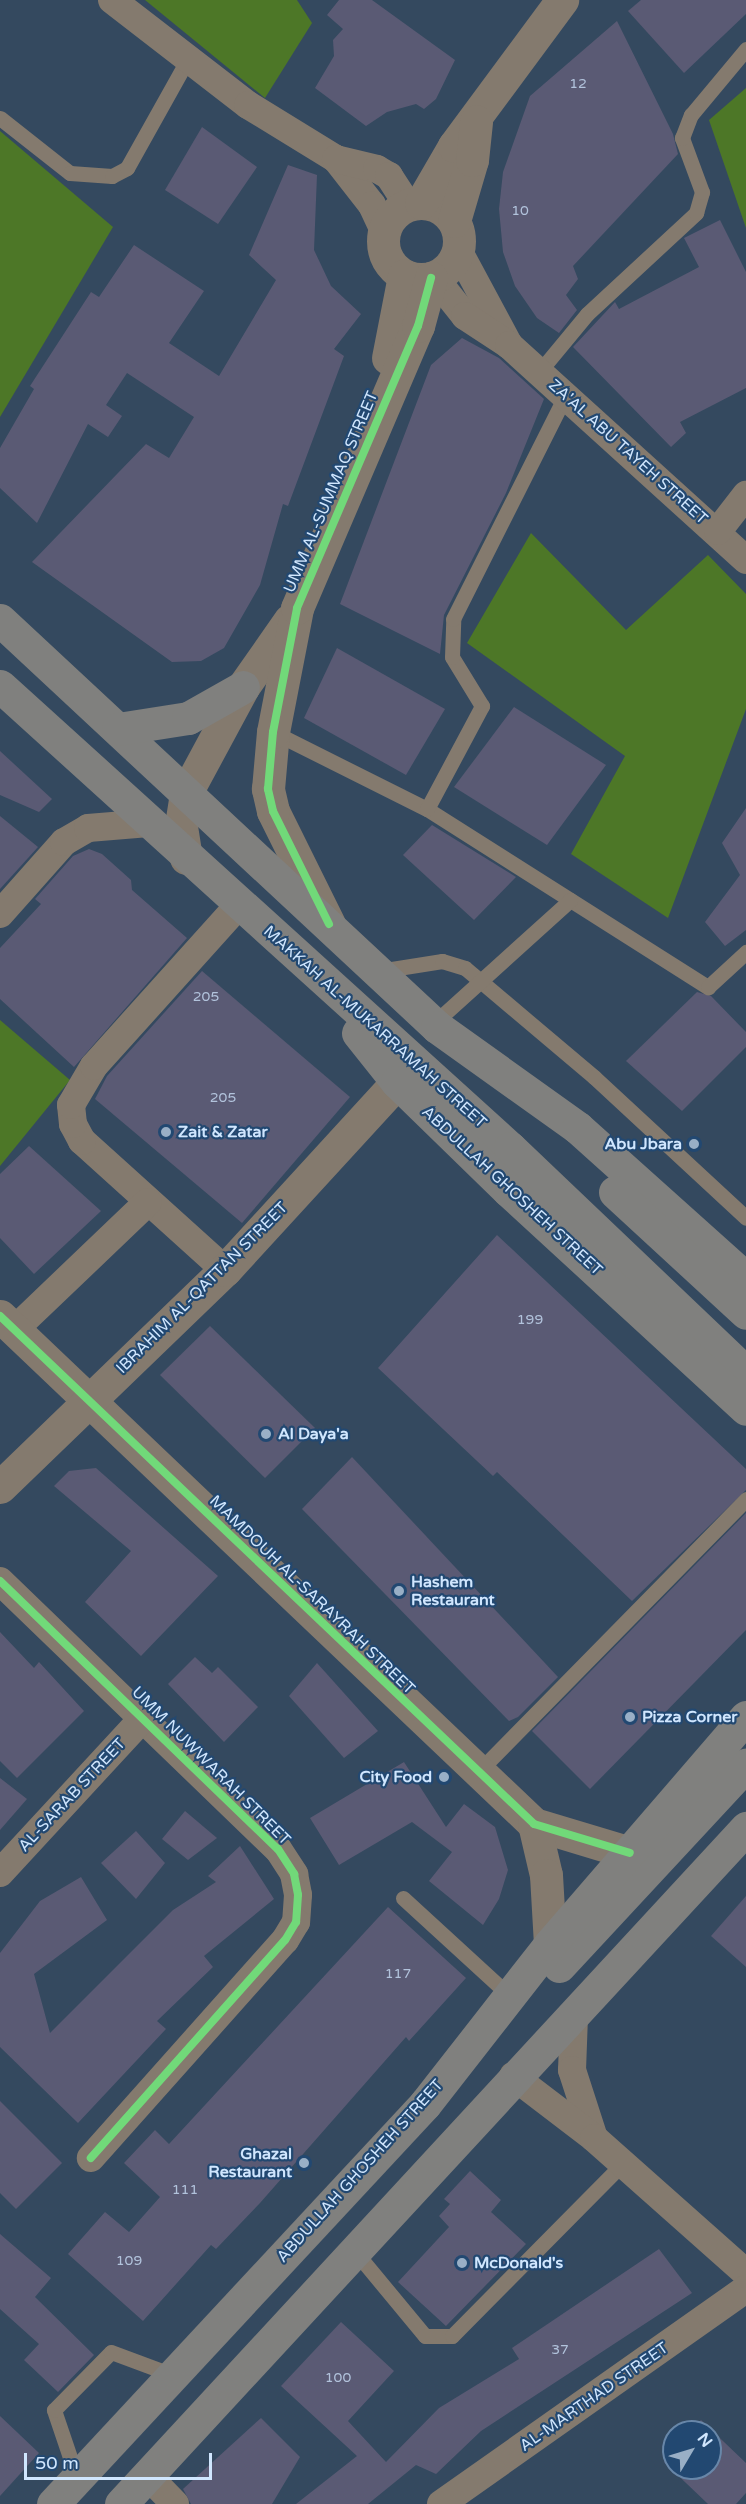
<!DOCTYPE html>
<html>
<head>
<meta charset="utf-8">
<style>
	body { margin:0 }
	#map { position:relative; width:746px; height:2504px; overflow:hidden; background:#34495f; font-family:"Varela Round",sans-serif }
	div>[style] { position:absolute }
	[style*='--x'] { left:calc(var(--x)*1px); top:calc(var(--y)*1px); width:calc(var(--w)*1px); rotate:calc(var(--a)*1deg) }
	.green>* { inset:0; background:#4d7727 }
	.building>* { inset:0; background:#5a5a74 }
	.service>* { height:15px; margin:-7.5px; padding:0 7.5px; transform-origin:7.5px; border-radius:7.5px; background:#847a6e }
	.minor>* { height:28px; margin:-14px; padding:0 14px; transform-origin:14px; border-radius:14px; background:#847a6e }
	.tertiary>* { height:33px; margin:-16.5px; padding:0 16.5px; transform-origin:16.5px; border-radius:16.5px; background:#847a6e }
	.tertiary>.ring { margin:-16.5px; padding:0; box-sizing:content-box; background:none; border:33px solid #847a6e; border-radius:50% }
	.primary>* { height:33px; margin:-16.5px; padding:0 16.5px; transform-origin:16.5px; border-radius:16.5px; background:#80807e }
	.cycleway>* { height:8px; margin:-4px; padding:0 4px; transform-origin:4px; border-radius:4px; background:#71d979 }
	.dots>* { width:16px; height:16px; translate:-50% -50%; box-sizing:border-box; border:3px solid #224871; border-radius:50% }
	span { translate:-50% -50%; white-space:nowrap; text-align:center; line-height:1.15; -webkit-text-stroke:4.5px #224871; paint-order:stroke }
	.number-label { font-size:14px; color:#b2c3dc }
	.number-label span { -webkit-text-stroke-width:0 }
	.street-label { font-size:16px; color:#d0e6fe }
	.poi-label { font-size:16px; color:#d0e6fe; font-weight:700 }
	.left { translate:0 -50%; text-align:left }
	.right { translate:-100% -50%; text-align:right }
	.north { position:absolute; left:662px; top:2420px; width:60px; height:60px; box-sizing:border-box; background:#224871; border:2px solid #6887a9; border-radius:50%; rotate:52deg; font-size:16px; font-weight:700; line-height:24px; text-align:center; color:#d0e6fe }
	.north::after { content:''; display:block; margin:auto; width:21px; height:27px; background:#99afc6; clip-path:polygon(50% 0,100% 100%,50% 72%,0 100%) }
	.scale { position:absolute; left:24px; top:2453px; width:188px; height:27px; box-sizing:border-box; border:3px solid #d0e6fe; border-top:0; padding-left:8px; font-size:18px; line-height:21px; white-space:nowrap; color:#d0e6fe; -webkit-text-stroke:4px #224871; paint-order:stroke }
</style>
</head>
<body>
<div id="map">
	<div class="green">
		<i style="clip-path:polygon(145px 0,297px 0,312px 23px,265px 98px)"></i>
		<i style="clip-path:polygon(746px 88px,746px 228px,709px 120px)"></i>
		<i style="clip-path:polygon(0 131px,113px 227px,0 417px)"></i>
		<i style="clip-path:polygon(531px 533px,626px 630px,708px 555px,746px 594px,746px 709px,668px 918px,571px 854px,625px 756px,467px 643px)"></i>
		<i style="clip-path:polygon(0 1020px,70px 1080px,0 1166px)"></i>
	</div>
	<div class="building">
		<i style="clip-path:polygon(339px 0,372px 0,455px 60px,436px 99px,424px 109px,416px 104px,387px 112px,366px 126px,315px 88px,334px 56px,333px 40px,343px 29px,327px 15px)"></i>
		<i style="clip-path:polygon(641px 0,746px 0,746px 14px,684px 73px,628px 11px)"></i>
		<i style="clip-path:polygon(617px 21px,673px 134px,678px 154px,573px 266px,578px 279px,566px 295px,577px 310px,559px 333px,537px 318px,515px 286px,503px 252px,499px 209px,503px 172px,530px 96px)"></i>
		<i style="clip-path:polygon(202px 127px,257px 167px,218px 224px,165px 190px)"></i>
		<i style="clip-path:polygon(288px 165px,317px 175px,314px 250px,331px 286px,361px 314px,334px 349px,344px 356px,288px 506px,283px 504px,260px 585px,224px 648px,201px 661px,172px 662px,32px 562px,146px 444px,169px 458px,194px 417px,127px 373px,106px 405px,122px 416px,108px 437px,88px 424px,37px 523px,0 488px,0 448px,34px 389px,30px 386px,91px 292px,99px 297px,134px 245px,204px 291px,169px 343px,219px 376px,276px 280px,249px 255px)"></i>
		<i style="clip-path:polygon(720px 220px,746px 272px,746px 388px,680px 422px,686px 433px,671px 447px,573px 347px,615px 302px,619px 309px,699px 267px,684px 238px)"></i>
		<i style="clip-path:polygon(462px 338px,499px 358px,544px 399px,506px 493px,444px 615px,440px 654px,340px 604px,431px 365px)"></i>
		<i style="clip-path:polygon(337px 648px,445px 709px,406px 775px,304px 718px)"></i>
		<i style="clip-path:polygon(514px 707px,606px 765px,547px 845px,454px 787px)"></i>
		<i style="clip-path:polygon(0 751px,52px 799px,39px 812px,0 795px)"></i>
		<i style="clip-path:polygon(746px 808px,746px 930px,725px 946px,705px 922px,740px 875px,722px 843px)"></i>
		<i style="clip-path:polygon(0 816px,38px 847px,0 889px)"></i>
		<i style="clip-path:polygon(432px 825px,516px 877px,474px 920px,403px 855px)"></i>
		<i style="clip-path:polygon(89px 849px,102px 854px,131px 880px,132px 890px,187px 938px,74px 1067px,0 999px,0 948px,41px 904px,35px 899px,73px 856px)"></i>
		<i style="clip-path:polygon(202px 971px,350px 1097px,242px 1223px,95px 1099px,107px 1076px)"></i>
		<i style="clip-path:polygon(697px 992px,711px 996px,746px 1032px,746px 1047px,682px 1111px,626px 1061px)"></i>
		<i style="clip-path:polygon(29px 1146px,101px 1211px,34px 1274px,0 1238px,0 1174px)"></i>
		<i style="clip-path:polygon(497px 1235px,746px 1469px,746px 1490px,632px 1601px,497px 1472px,493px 1476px,378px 1368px)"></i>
		<i style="clip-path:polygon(210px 1326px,315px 1428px,265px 1478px,160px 1375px)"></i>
		<i style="clip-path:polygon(352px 1457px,558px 1677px,518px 1717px,509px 1721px,302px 1509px)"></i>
		<i style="clip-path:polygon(96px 1468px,218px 1576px,141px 1656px,85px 1602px,131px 1551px,54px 1486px,69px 1471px)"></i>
		<i style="clip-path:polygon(746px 1513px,746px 1630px,590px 1789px,532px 1731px)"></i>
		<i style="clip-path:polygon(0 1632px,34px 1668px,39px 1662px,84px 1711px,17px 1778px,0 1761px)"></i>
		<i style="clip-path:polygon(195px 1657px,212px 1673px,218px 1667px,258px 1707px,224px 1742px,168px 1684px)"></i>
		<i style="clip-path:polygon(317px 1663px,378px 1731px,344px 1758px,289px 1696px)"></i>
		<i style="clip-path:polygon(404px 1762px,446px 1827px,464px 1804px,495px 1827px,508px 1870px,499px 1899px,483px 1925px,429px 1881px,452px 1852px,412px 1822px,339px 1865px,310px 1818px)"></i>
		<i style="clip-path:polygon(0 1778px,27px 1799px,0 1830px)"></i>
		<i style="clip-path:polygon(185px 1811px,217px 1838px,188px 1860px,162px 1839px)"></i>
		<i style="clip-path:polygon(136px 1831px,165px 1863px,136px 1899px,101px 1863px)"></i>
		<i style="clip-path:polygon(240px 1846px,274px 1899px,204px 1956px,213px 1967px,157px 2021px,166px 2029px,78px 2123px,0 2047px,0 1953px,40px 1901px,81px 1877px,107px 1920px,34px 1974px,50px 2033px,173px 1910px,216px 1882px,208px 1876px)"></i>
		<i style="clip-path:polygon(746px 1896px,746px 1967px,711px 1936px)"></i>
		<i style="clip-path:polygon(388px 1907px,466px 1978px,409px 2041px,406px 2037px,260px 2203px,216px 2249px,211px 2245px,143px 2321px,68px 2254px,105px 2212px,129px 2232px,160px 2197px,124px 2163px,155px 2130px,169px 2144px)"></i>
		<i style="clip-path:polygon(0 2101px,62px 2163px,16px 2209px,0 2193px)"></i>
		<i style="clip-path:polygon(470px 2171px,501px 2200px,491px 2212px,526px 2244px,446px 2326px,398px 2282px,449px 2227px,439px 2216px,450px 2204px,444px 2199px)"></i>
		<i style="clip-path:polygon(0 2234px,51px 2278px,35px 2297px,94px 2355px,58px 2392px,24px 2360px,39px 2344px,0 2309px)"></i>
		<i style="clip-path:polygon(659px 2249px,692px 2293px,481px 2431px,436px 2474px,416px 2465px,368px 2504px,296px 2504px,357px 2456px,281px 2386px,341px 2322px,394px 2371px,348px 2421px,386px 2462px,439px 2408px,519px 2359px,512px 2348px)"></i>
		<i style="clip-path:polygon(0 2416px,39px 2453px,0 2496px)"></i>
		<i style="clip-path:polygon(261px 2418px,300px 2457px,272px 2504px,191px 2504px,183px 2489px)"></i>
		<i style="clip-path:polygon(701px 2420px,746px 2463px,746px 2493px,736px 2504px,708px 2504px,664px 2462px,674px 2449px,674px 2468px,710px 2468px,710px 2432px,690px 2432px)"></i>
	</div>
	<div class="service">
		<i style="--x:0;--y:118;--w:89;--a:38.2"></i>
		<i style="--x:70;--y:173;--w:42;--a:4.1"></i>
		<i style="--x:112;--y:176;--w:17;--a:-28"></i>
		<i style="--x:127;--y:168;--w:125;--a:-60.8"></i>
		<i style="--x:539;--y:372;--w:75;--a:-50.4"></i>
		<i style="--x:587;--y:314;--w:149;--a:-42.8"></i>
		<i style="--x:696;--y:213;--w:22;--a:-74"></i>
		<i style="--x:702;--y:192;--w:58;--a:-110.3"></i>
		<i style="--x:682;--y:138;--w:25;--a:-69"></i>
		<i style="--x:691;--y:115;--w:86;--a:-50.2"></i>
		<i style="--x:273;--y:732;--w:172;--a:26.6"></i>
		<i style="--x:427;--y:809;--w:333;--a:32.4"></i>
		<i style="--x:708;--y:987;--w:52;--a:-42.6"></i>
		<i style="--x:427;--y:809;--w:117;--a:-61.9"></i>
		<i style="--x:482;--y:706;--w:57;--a:-121.5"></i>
		<i style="--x:452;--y:657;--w:38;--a:-88"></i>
		<i style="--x:453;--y:619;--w:250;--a:-63.3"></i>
		<i style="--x:379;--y:971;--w:64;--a:-9"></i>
		<i style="--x:442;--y:961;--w:24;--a:17"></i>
		<i style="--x:465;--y:968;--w:169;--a:40.2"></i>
		<i style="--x:594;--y:1077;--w:207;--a:42.8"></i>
		<i style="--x:433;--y:1024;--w:185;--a:-42.1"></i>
		<i style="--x:478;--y:1772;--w:383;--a:-45.5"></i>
		<i style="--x:403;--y:1898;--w:144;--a:42.5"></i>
		<i style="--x:353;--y:2249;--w:113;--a:50.4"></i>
		<i style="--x:425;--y:2336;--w:27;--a:0"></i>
		<i style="--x:452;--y:2336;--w:242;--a:-45.3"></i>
		<i style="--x:77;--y:2478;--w:72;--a:-108.7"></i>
		<i style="--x:54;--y:2410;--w:81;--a:-45.5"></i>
		<i style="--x:111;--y:2352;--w:66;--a:20.4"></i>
	</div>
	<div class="minor">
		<i style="--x:112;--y:0;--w:172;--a:37.7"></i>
		<i style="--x:248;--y:105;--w:103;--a:31.5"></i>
		<i style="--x:336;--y:159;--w:58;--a:52"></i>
		<i style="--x:372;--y:205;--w:29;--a:65"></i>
		<i style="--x:336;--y:159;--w:42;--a:13.7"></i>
		<i style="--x:377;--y:169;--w:14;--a:30"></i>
		<i style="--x:389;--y:176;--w:35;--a:57"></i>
		<i style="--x:458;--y:250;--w:108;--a:61.8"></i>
		<i style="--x:434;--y:277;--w:50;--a:51.5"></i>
		<i style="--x:465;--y:316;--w:53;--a:33.4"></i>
		<i style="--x:509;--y:345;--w:320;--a:42.2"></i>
		<i style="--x:718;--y:531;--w:46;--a:-52.1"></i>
		<i style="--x:0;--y:914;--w:96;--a:-48.4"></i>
		<i style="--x:64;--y:842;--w:28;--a:-30"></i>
		<i style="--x:88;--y:828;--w:61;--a:-4.7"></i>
		<i style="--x:225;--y:1270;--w:193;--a:-137.9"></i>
		<i style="--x:82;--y:1141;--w:19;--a:-118"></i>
		<i style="--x:73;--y:1124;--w:19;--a:-96"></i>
		<i style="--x:71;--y:1105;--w:45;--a:-59.5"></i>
		<i style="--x:94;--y:1066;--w:217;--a:-48"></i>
		<i style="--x:14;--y:1330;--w:185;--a:-43.7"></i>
		<i style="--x:0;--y:1581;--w:386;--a:44"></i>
		<i style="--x:278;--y:1849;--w:30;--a:57"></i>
		<i style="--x:294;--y:1874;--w:21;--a:79"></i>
		<i style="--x:298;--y:1895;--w:27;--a:94"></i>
		<i style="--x:296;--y:1922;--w:21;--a:121"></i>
		<i style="--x:285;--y:1940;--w:292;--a:131.7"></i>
		<i style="--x:0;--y:1873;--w:212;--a:-47.3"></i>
		<i style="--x:574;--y:2016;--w:54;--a:92.1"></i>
		<i style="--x:572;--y:2070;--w:71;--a:72.1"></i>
		<i style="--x:513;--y:2076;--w:102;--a:37.4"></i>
		<i style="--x:594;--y:2138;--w:203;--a:41.6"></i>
		<i style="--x:148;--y:2476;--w:39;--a:46"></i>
		<i style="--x:441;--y:2504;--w:373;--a:-35.2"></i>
	</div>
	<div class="tertiary">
		<i class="ring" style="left:383px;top:203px;width:43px;height:43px"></i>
		<i style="--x:421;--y:203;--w:66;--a:-59.9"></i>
		<i style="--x:454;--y:146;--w:182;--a:-53.5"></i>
		<i style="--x:454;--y:221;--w:64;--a:-73.6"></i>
		<i style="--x:472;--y:160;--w:39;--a:-84"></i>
		<i style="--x:388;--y:358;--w:84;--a:-79"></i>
		<i style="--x:186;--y:858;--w:33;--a:-99"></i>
		<i style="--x:181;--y:825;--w:32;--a:-81"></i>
		<i style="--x:186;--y:793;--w:120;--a:-61.7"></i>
		<i style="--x:243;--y:687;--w:82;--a:-55"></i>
		<i style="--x:329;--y:924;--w:126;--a:-116.4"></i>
		<i style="--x:273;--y:811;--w:23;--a:-103"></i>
		<i style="--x:268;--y:789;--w:57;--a:-85"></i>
		<i style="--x:273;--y:732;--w:126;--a:-79"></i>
		<i style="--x:297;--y:608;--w:307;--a:-66.8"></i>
		<i style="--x:418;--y:326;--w:50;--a:-74.8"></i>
		<i style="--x:0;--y:1316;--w:737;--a:43.57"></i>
		<i style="--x:534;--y:1824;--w:100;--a:16.8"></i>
		<i style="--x:0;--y:1487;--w:313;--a:-44"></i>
		<i style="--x:225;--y:1270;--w:255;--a:-47.5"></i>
		<i style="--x:534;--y:1824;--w:52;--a:76.8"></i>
		<i style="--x:546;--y:1875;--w:69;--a:86.7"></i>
	</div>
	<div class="primary">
		<i style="--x:0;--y:620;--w:597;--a:42.96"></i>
		<i style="--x:437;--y:1027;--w:173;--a:35.6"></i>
		<i style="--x:578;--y:1128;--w:226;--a:41.9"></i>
		<i style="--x:0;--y:686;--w:688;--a:42.17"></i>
		<i style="--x:510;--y:1148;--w:326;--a:43.6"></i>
		<i style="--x:118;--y:729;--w:71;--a:-8.9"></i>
		<i style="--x:188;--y:718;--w:63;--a:-29.4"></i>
		<i style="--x:358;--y:1033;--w:63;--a:51.5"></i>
		<i style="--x:397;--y:1082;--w:155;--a:44.2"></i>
		<i style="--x:508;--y:1190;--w:323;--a:42.6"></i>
		<i style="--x:615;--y:1192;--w:178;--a:42.7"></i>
		<i style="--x:559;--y:1966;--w:275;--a:-47.1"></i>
		<i style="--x:53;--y:2504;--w:546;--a:-47.08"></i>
		<i style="--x:425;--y:2104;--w:203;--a:-52"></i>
		<i style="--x:550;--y:1944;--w:300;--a:-49.2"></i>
		<i style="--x:121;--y:2504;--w:921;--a:-47.24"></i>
	</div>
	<div class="cycleway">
		<i style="--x:329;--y:924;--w:126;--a:-116.4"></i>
		<i style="--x:273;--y:811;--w:23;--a:-103"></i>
		<i style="--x:268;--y:789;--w:57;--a:-85"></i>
		<i style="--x:273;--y:732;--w:126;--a:-79"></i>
		<i style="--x:297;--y:608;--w:307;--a:-66.8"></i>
		<i style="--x:418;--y:326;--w:50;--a:-74.8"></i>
		<i style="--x:0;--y:1316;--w:737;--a:43.57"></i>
		<i style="--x:534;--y:1824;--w:100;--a:16.8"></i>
		<i style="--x:0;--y:1581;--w:386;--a:44"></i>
		<i style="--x:278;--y:1849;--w:30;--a:57"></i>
		<i style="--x:294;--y:1874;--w:21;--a:79"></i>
		<i style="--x:298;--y:1895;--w:27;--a:94"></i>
		<i style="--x:296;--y:1922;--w:21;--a:121"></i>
		<i style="--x:285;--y:1940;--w:292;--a:131.7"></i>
	</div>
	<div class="dots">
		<i style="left:166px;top:1132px;background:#99afc6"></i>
		<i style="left:694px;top:1144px;background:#99afc6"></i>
		<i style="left:266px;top:1434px;background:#99afc6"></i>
		<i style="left:399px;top:1591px;background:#99afc6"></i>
		<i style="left:630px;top:1717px;background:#99afc6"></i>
		<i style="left:444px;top:1777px;background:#99afc6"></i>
		<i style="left:304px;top:2163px;background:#99afc6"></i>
		<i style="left:462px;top:2263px;background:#99afc6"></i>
	</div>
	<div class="number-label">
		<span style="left:578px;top:84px">12</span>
		<span style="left:520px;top:211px">10</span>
		<span style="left:206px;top:997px">205</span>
		<span style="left:223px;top:1098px">205</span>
		<span style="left:530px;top:1320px">199</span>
		<span style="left:398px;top:1974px">117</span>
		<span style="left:185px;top:2190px">111</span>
		<span style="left:129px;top:2261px">109</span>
		<span style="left:560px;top:2350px">37</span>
		<span style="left:338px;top:2378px">100</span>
	</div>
	<div class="street-label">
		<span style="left:628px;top:452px;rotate:42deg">ZA'AL ABU TAYEH STREET</span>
		<span style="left:331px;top:492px;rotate:-67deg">UMM AL-SUMMAQ STREET</span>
		<span style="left:375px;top:1027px;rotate:42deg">MAKKAH AL-MUKARRAMAH STREET</span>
		<span style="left:512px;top:1191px;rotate:43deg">ABDULLAH GHOSHEH STREET</span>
		<span style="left:202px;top:1288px;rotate:-45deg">IBRAHIM AL-QATTAN STREET</span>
		<span style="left:312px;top:1595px;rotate:44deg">MAMDOUH AL-SARAYRAH STREET</span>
		<span style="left:211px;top:1766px;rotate:45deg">UMM NUWWARAH STREET</span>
		<span style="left:72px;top:1795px;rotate:-47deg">AL-SARAB STREET</span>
		<span style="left:360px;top:2171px;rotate:-48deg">ABDULLAH GHOSHEH STREET</span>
		<span style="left:594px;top:2397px;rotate:-35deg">AL-MARTHAD STREET</span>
	</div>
	<div class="poi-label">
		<span class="left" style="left:178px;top:1132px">Zait &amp; Zatar</span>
		<span class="right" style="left:682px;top:1144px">Abu Jbara</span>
		<span class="left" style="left:278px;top:1434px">Al Daya'a</span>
		<span class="left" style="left:411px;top:1591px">Hashem<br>Restaurant</span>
		<span class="left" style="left:642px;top:1717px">Pizza Corner</span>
		<span class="right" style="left:432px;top:1777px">City Food</span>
		<span class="right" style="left:292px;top:2163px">Ghazal<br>Restaurant</span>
		<span class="left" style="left:474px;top:2263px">McDonald's</span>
	</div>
	<div class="north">N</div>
	<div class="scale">50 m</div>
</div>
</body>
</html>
